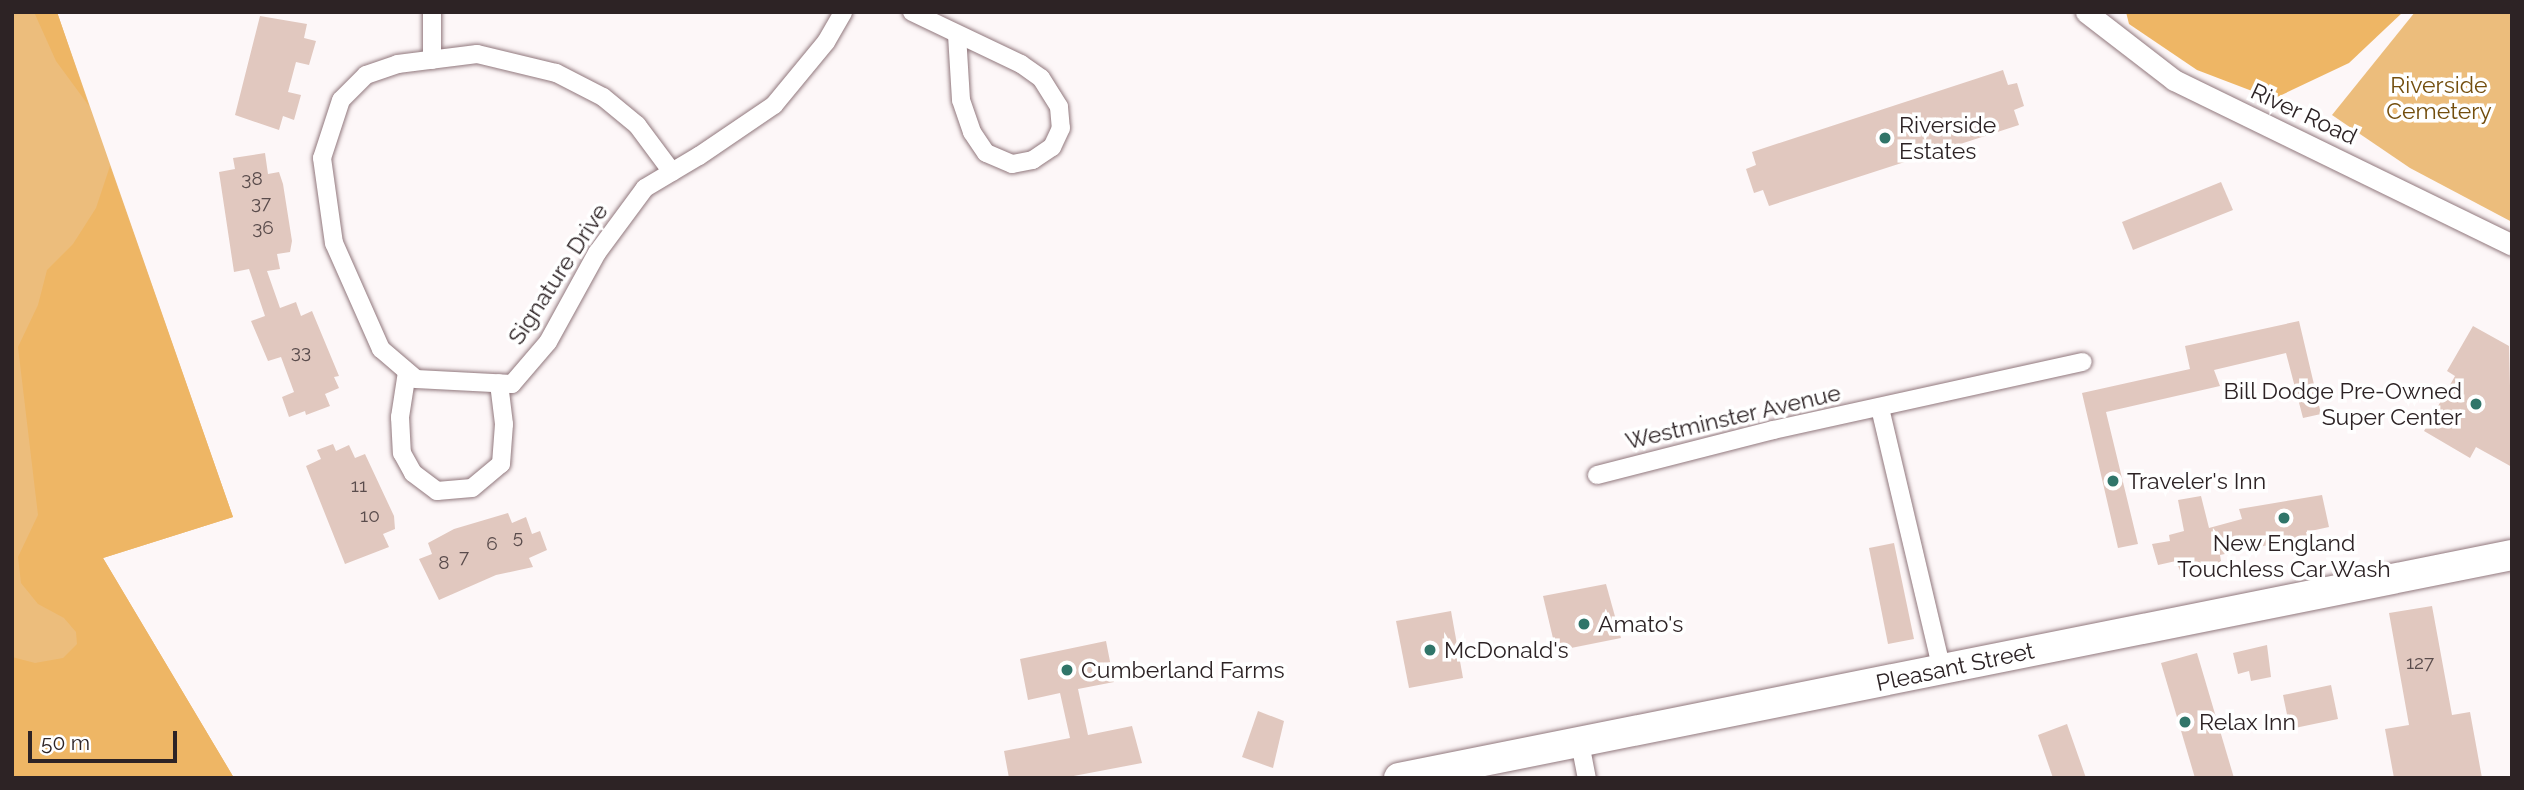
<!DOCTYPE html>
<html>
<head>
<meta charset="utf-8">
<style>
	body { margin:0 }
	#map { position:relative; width:2524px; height:790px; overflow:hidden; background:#fdf7f8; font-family:Raleway,sans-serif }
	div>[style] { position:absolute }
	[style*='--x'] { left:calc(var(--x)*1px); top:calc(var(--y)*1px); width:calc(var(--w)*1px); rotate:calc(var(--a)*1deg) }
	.green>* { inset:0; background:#ecbd7c }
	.forest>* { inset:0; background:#eeb665 }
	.building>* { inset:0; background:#e1c8bf }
	.roads { filter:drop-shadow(0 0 2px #91787d) drop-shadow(0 0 2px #91787d) }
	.minor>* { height:18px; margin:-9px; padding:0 9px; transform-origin:9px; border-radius:9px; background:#fff }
	.tertiary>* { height:21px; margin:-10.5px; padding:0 10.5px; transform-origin:10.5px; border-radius:10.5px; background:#fff }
	.trunk>* { height:30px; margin:-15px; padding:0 15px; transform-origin:15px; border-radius:15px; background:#fff }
	.dots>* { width:19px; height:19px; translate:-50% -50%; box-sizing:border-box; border:4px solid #fff; border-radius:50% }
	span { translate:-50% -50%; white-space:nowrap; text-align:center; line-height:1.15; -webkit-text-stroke:7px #fff; paint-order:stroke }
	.number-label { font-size:19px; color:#5a4c4c }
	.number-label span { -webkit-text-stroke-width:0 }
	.park-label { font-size:23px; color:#734e0e }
	.street-label { font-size:23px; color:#2d2325 }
	.poi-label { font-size:23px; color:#2d2325 }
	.left { translate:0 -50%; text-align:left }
	.right { translate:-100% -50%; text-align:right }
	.frame { position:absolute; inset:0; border:14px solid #2d2325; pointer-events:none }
	.scale { position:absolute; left:28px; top:731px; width:149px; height:32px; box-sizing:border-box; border:4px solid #2d2325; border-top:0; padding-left:9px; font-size:21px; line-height:24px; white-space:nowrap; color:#2d2325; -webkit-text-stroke:5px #fff; paint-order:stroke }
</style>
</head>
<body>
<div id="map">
	<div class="green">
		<i style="clip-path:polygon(12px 12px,57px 12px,233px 517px,103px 558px,234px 778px,12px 778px)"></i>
		<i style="clip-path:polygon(2415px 12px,2512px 12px,2512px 222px,2410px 168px,2332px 115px)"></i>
	</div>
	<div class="forest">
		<i style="clip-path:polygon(34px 12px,57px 12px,89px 106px,56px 61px)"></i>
		<i style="clip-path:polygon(2126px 12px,2403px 12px,2349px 63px,2273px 99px,2197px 70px,2129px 24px)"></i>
		<i style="clip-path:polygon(110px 166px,233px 517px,103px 558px,234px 778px,12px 778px,12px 657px,35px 663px,63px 658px,77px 644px,76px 632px,64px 618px,38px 604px,21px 583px,18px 557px,38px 515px,18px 347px,38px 305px,47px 270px,73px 244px,96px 208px)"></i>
	</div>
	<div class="building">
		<i style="clip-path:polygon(260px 16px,307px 24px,304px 38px,316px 41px,309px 65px,296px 62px,288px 92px,301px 95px,294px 120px,283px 116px,279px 130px,235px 115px)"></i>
		<i style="clip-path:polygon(2003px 70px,2008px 85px,2017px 83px,2024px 106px,2014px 110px,2019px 125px,1769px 206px,1763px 190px,1754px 193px,1746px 169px,1756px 165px,1752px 152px)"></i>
		<i style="clip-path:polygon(265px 153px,268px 174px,279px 172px,283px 184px,292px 241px,290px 252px,277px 254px,280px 269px,267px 271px,280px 308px,296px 302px,301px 316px,312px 311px,339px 376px,334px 377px,339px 388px,325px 394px,330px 406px,306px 415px,305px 411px,289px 417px,282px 397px,294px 392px,281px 357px,268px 361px,251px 321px,265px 316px,249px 269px,234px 272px,219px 172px,235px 169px,233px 158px)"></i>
		<i style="clip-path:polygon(2221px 182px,2233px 210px,2133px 250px,2122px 222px)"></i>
		<i style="clip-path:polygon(2299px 321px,2321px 414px,2303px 418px,2286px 353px,2214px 370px,2220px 386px,2106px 412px,2138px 544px,2118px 548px,2082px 393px,2190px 369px,2185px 346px)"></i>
		<i style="clip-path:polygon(2473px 326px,2509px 346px,2512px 467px,2476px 447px,2470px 458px,2424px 431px,2455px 376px,2447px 371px)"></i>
		<i style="clip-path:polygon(333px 444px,336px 451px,349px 445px,355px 458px,365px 454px,394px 516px,395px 529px,383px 534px,389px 547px,345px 564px,306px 466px,321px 459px,317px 450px)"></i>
		<i style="clip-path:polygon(2322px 495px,2329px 527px,2306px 532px,2307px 537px,2220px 555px,2221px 561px,2212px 567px,2181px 573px,2176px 561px,2158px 565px,2152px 544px,2170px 541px,2169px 535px,2184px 531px,2178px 500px,2201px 496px,2209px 528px,2242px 519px,2239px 509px)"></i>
		<i style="clip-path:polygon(508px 513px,512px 523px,526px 517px,532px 534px,540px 531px,547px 550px,529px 558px,533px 567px,496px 575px,439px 600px,419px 559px,432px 554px,428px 543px,454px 529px)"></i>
		<i style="clip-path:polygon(1894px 543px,1914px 639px,1888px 644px,1869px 548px)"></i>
		<i style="clip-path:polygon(1606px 584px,1621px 638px,1556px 651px,1543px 596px)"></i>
		<i style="clip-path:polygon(2432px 606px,2452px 715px,2470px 712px,2482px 778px,2394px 778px,2385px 729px,2409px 725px,2389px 613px)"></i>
		<i style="clip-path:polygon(1451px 611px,1463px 678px,1409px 688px,1396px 621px)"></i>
		<i style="clip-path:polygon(1106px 641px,1114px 682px,1078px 689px,1088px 735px,1132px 726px,1142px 763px,1063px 778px,1009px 778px,1004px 751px,1070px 738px,1060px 693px,1028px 700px,1020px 659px)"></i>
		<i style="clip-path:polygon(2267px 645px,2271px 677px,2251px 681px,2249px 671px,2238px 674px,2233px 653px)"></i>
		<i style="clip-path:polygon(2197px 653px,2234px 778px,2195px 778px,2161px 663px)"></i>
		<i style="clip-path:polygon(2331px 685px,2338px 719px,2290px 729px,2283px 695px)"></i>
		<i style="clip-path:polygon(1258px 711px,1284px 721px,1273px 768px,1242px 757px)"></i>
		<i style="clip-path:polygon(2067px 724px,2086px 778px,2053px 778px,2038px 735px)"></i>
	</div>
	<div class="roads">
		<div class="minor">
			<i style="--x:912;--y:12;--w:121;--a:25.5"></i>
			<i style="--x:1021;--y:64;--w:24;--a:35"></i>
			<i style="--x:1041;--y:78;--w:34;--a:58"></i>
			<i style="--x:1059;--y:107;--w:21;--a:85"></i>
			<i style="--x:1061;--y:128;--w:21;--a:115"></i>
			<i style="--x:1052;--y:147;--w:23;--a:146"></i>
			<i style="--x:1033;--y:160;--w:21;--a:169"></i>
			<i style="--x:1012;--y:164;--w:28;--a:-157"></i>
			<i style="--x:986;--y:153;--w:25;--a:-124"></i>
			<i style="--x:972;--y:132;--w:34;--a:-109"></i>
			<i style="--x:961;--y:100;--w:65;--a:-93.5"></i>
			<i style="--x:432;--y:60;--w:48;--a:-90"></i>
			<i style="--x:672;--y:172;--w:59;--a:-126.7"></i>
			<i style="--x:637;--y:125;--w:44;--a:-140.5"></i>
			<i style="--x:603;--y:97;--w:53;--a:-152.9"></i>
			<i style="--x:556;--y:73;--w:81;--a:-166.5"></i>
			<i style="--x:477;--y:54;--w:80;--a:172.8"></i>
			<i style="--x:398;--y:64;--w:34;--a:161"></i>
			<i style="--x:366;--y:75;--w:35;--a:135"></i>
			<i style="--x:341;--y:100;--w:61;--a:108.1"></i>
			<i style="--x:322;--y:158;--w:86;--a:82"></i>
			<i style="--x:334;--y:243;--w:116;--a:66.1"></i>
			<i style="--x:381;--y:349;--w:46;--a:40.6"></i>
			<i style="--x:416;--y:379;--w:96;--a:3"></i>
			<i style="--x:512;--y:384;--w:55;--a:-49.4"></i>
			<i style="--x:548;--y:342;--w:102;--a:-61.2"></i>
			<i style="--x:597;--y:253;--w:81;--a:-53.6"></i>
			<i style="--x:645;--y:188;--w:63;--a:-30.7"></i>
			<i style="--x:699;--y:156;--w:91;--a:-34.2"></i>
			<i style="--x:774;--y:105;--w:82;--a:-50.5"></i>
			<i style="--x:826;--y:42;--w:34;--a:-60"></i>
			<i style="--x:407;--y:372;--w:46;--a:98.8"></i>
			<i style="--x:400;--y:417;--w:36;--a:87"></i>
			<i style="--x:402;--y:453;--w:23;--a:61"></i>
			<i style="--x:413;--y:473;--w:30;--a:37"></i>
			<i style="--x:437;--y:491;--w:35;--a:-5"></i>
			<i style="--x:472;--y:488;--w:38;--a:-40"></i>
			<i style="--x:501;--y:464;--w:40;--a:-85.7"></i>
			<i style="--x:504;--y:424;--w:41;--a:-97"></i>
			<i style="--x:1880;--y:408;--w:269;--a:76.7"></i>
			<i style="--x:1597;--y:475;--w:182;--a:-14.3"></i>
			<i style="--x:1773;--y:430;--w:317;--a:-12.4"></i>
			<i style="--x:1580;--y:743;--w:36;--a:79"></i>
		</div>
		<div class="tertiary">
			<i style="--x:2086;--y:12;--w:111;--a:37.7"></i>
			<i style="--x:2174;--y:80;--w:376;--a:26"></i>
		</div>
		<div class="trunk">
			<i style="--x:1399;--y:778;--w:1135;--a:-11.33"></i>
		</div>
	</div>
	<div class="dots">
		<i style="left:1885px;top:138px;background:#307569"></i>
		<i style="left:2476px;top:404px;background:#307569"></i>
		<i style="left:2113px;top:481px;background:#307569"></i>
		<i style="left:2284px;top:518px;background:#307569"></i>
		<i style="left:1584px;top:624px;background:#307569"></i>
		<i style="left:1430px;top:650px;background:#307569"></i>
		<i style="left:1067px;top:670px;background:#307569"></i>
		<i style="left:2185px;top:722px;background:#307569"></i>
	</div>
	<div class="number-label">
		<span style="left:252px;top:179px">38</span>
		<span style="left:261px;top:203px">37</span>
		<span style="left:263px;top:228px">36</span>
		<span style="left:301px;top:352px">33</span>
		<span style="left:359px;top:486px">11</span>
		<span style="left:370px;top:516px">10</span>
		<span style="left:518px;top:537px">5</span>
		<span style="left:492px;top:544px">6</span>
		<span style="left:464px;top:557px">7</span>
		<span style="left:444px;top:563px">8</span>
		<span style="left:2420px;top:663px">127</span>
	</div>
	<div class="park-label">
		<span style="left:2439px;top:98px">Riverside<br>Cemetery</span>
	</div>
	<div class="street-label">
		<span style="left:2304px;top:114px;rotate:25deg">River Road</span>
		<span style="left:558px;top:274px;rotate:-57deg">Signature Drive</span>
		<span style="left:1733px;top:417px;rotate:-13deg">Westminster Avenue</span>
		<span style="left:1955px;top:667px;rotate:-12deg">Pleasant Street</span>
	</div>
	<div class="poi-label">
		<span class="left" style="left:1899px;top:138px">Riverside<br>Estates</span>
		<span class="right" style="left:2462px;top:404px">Bill Dodge Pre-Owned<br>Super Center</span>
		<span class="left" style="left:2127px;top:481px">Traveler's Inn</span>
		<span style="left:2284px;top:556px">New England<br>Touchless Car Wash</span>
		<span class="left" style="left:1598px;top:624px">Amato's</span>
		<span class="left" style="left:1444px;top:650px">McDonald's</span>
		<span class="left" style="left:1081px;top:670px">Cumberland Farms</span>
		<span class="left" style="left:2199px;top:722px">Relax Inn</span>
	</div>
	<div class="frame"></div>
	<div class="scale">50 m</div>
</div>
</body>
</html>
